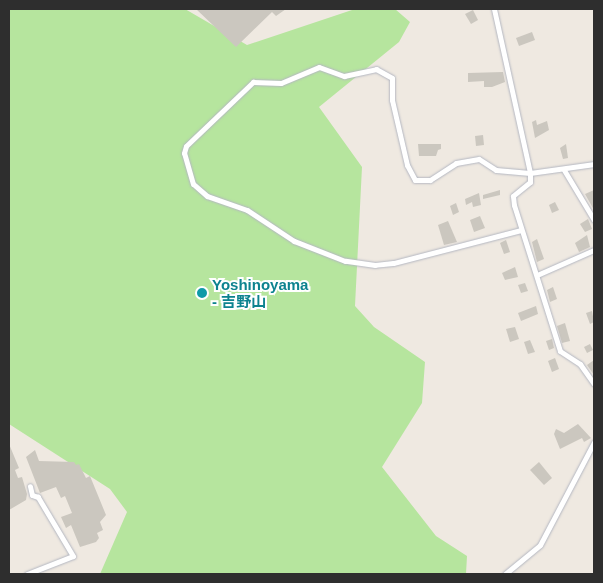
<!DOCTYPE html>
<html>
<head>
<meta charset="utf-8">
<style>
	body { margin:0 }
	#map { position:relative; width:603px; height:583px; overflow:hidden; background:#efe9e1; font-family:Arial,"Noto Sans JP",sans-serif }
	div>[style] { position:absolute }
	[style*='--x'] { left:calc(var(--x)*1px); top:calc(var(--y)*1px); width:calc(var(--w)*1px); rotate:calc(var(--a)*1deg) }
	.green>* { inset:0; background:#b6e59e }
	.building>* { inset:0; background:#cbc7bf }
	.roads { filter:drop-shadow(0 0 1px #b4b7c1) drop-shadow(0 0 1px #b4b7c1) }
	.street>* { height:5px; margin:-2.5px; padding:0 2.5px; transform-origin:2.5px; border-radius:2.5px; background:#fff }
	.dots>* { width:14px; height:14px; translate:-50% -50%; box-sizing:border-box; border:2px solid #fff; border-radius:50% }
	span { translate:-50% -50%; white-space:nowrap; text-align:center; line-height:1.15; -webkit-text-stroke:4px #fff; paint-order:stroke }
	.culture-label { font-size:15px; color:#0d838f; font-weight:700 }
	.left { translate:0 -50%; text-align:left }
	.frame { position:absolute; inset:0; border:10px solid #2e2e2e; pointer-events:none }
</style>
</head>
<body>
<div id="map">
	<div class="green">
		<i style="clip-path:polygon(9px 9px,185px 9px,247px 45px,355px 9px,395px 9px,410px 22px,399px 42px,319px 107px,362px 167px,355px 306px,374px 327px,425px 362px,422px 403px,382px 467px,436px 536px,467px 556px,466px 574px,100px 574px,127px 512px,110px 489px,9px 424px)"></i>
	</div>
	<div class="building">
		<i style="clip-path:polygon(196px 9px,286px 9px,276px 16px,272px 12px,236px 47px)"></i>
		<i style="clip-path:polygon(473px 10px,478px 20px,471px 24px,465px 14px)"></i>
		<i style="clip-path:polygon(532px 32px,535px 40px,519px 46px,516px 38px)"></i>
		<i style="clip-path:polygon(503px 72px,505px 82px,492px 87px,484px 87px,484px 81px,468px 82px,468px 73px)"></i>
		<i style="clip-path:polygon(536px 120px,537px 125px,547px 121px,549px 130px,535px 138px,532px 122px)"></i>
		<i style="clip-path:polygon(483px 135px,484px 145px,476px 146px,475px 136px)"></i>
		<i style="clip-path:polygon(418px 144px,441px 144px,441px 149px,438px 150px,436px 156px,419px 156px)"></i>
		<i style="clip-path:polygon(566px 144px,568px 158px,563px 159px,560px 148px)"></i>
		<i style="clip-path:polygon(500px 190px,500px 195px,483px 199px,483px 195px)"></i>
		<i style="clip-path:polygon(594px 190px,594px 210px,585px 194px)"></i>
		<i style="clip-path:polygon(479px 193px,481px 205px,473px 207px,472px 202px,466px 205px,465px 199px)"></i>
		<i style="clip-path:polygon(555px 202px,559px 210px,552px 213px,549px 205px)"></i>
		<i style="clip-path:polygon(456px 203px,459px 212px,453px 215px,450px 206px)"></i>
		<i style="clip-path:polygon(480px 216px,485px 228px,474px 232px,470px 220px)"></i>
		<i style="clip-path:polygon(588px 219px,592px 229px,585px 232px,580px 224px)"></i>
		<i style="clip-path:polygon(448px 221px,457px 242px,444px 245px,438px 225px)"></i>
		<i style="clip-path:polygon(587px 235px,590px 247px,579px 252px,575px 243px)"></i>
		<i style="clip-path:polygon(537px 239px,544px 259px,537px 262px,532px 242px)"></i>
		<i style="clip-path:polygon(506px 240px,510px 252px,504px 254px,500px 243px)"></i>
		<i style="clip-path:polygon(515px 267px,518px 277px,505px 280px,502px 273px)"></i>
		<i style="clip-path:polygon(525px 283px,528px 291px,521px 293px,518px 285px)"></i>
		<i style="clip-path:polygon(553px 287px,557px 299px,550px 302px,547px 290px)"></i>
		<i style="clip-path:polygon(536px 306px,538px 314px,521px 321px,518px 313px)"></i>
		<i style="clip-path:polygon(592px 311px,594px 322px,590px 324px,586px 313px)"></i>
		<i style="clip-path:polygon(565px 323px,570px 341px,562px 343px,557px 326px)"></i>
		<i style="clip-path:polygon(515px 327px,519px 339px,510px 342px,506px 329px)"></i>
		<i style="clip-path:polygon(552px 339px,554px 348px,549px 350px,546px 341px)"></i>
		<i style="clip-path:polygon(530px 340px,535px 352px,528px 354px,524px 342px)"></i>
		<i style="clip-path:polygon(590px 344px,593px 350px,587px 353px,584px 347px)"></i>
		<i style="clip-path:polygon(555px 358px,559px 369px,552px 372px,548px 361px)"></i>
		<i style="clip-path:polygon(594px 360px,594px 375px,587px 365px)"></i>
		<i style="clip-path:polygon(578px 424px,591px 438px,584px 442px,582px 438px,560px 449px,554px 434px,556px 429px,564px 433px)"></i>
		<i style="clip-path:polygon(9px 444px,19px 468px,15px 470px,18px 478px,22px 477px,27px 494px,26px 500px,9px 510px)"></i>
		<i style="clip-path:polygon(35px 450px,39px 461px,74px 462px,76px 465px,79px 464px,86px 478px,90px 476px,106px 515px,100px 522px,103px 530px,97px 533px,99px 538px,96px 542px,80px 547px,71px 525px,66px 528px,61px 517px,72px 513px,65px 496px,61px 498px,56px 487px,40px 493px,26px 457px)"></i>
		<i style="clip-path:polygon(539px 462px,552px 478px,544px 485px,530px 470px)"></i>
	</div>
	<div class="roads">
		<div class="street">
			<i style="--x:494;--y:9;--w:168;--a:77.6"></i>
			<i style="--x:530;--y:173;--w:9;--a:90"></i>
			<i style="--x:530;--y:182;--w:22;--a:141"></i>
			<i style="--x:513;--y:196;--w:9;--a:84"></i>
			<i style="--x:514;--y:205;--w:153;--a:72.5"></i>
			<i style="--x:560;--y:351;--w:24;--a:33"></i>
			<i style="--x:580;--y:364;--w:24;--a:55"></i>
			<i style="--x:564;--y:170;--w:58;--a:59"></i>
			<i style="--x:521;--y:230;--w:132;--a:165.5"></i>
			<i style="--x:393;--y:263;--w:18;--a:174"></i>
			<i style="--x:375;--y:265;--w:30;--a:-172"></i>
			<i style="--x:345;--y:261;--w:55;--a:-158.6"></i>
			<i style="--x:294;--y:241;--w:56;--a:-146.6"></i>
			<i style="--x:247;--y:210;--w:42;--a:-160.7"></i>
			<i style="--x:207;--y:196;--w:18;--a:-139"></i>
			<i style="--x:193;--y:184;--w:32;--a:-106"></i>
			<i style="--x:184;--y:153;--w:7;--a:-74"></i>
			<i style="--x:186;--y:146;--w:93;--a:-43.7"></i>
			<i style="--x:253;--y:82;--w:28;--a:2"></i>
			<i style="--x:281;--y:83;--w:41;--a:-22.8"></i>
			<i style="--x:319;--y:67;--w:27;--a:20"></i>
			<i style="--x:344;--y:76;--w:33;--a:-12"></i>
			<i style="--x:376;--y:69;--w:18;--a:29"></i>
			<i style="--x:392;--y:78;--w:22;--a:90"></i>
			<i style="--x:392;--y:100;--w:67;--a:77"></i>
			<i style="--x:407;--y:165;--w:17;--a:62"></i>
			<i style="--x:415;--y:180;--w:15;--a:0"></i>
			<i style="--x:430;--y:180;--w:31;--a:-33"></i>
			<i style="--x:456;--y:163;--w:23;--a:-10"></i>
			<i style="--x:479;--y:159;--w:20;--a:33"></i>
			<i style="--x:496;--y:170;--w:34;--a:5"></i>
			<i style="--x:530;--y:173;--w:65;--a:-8"></i>
			<i style="--x:537;--y:275;--w:62;--a:-23.7"></i>
			<i style="--x:27;--y:574;--w:49;--a:-21.4"></i>
			<i style="--x:73;--y:556;--w:69;--a:-120.7"></i>
			<i style="--x:38;--y:497;--w:6;--a:-162"></i>
			<i style="--x:32;--y:495;--w:9;--a:-103"></i>
			<i style="--x:505;--y:574;--w:45;--a:-39.6"></i>
			<i style="--x:540;--y:545;--w:116;--a:-62.3"></i>
		</div>
	</div>
	<div class="dots">
		<i style="left:202px;top:293px;background:#0f9aa8"></i>
	</div>
	<div class="culture-label">
		<span class="left" style="left:212px;top:293px">Yoshinoyama<br>- 吉野山</span>
	</div>
	<div class="frame"></div>
</div>
</body>
</html>
